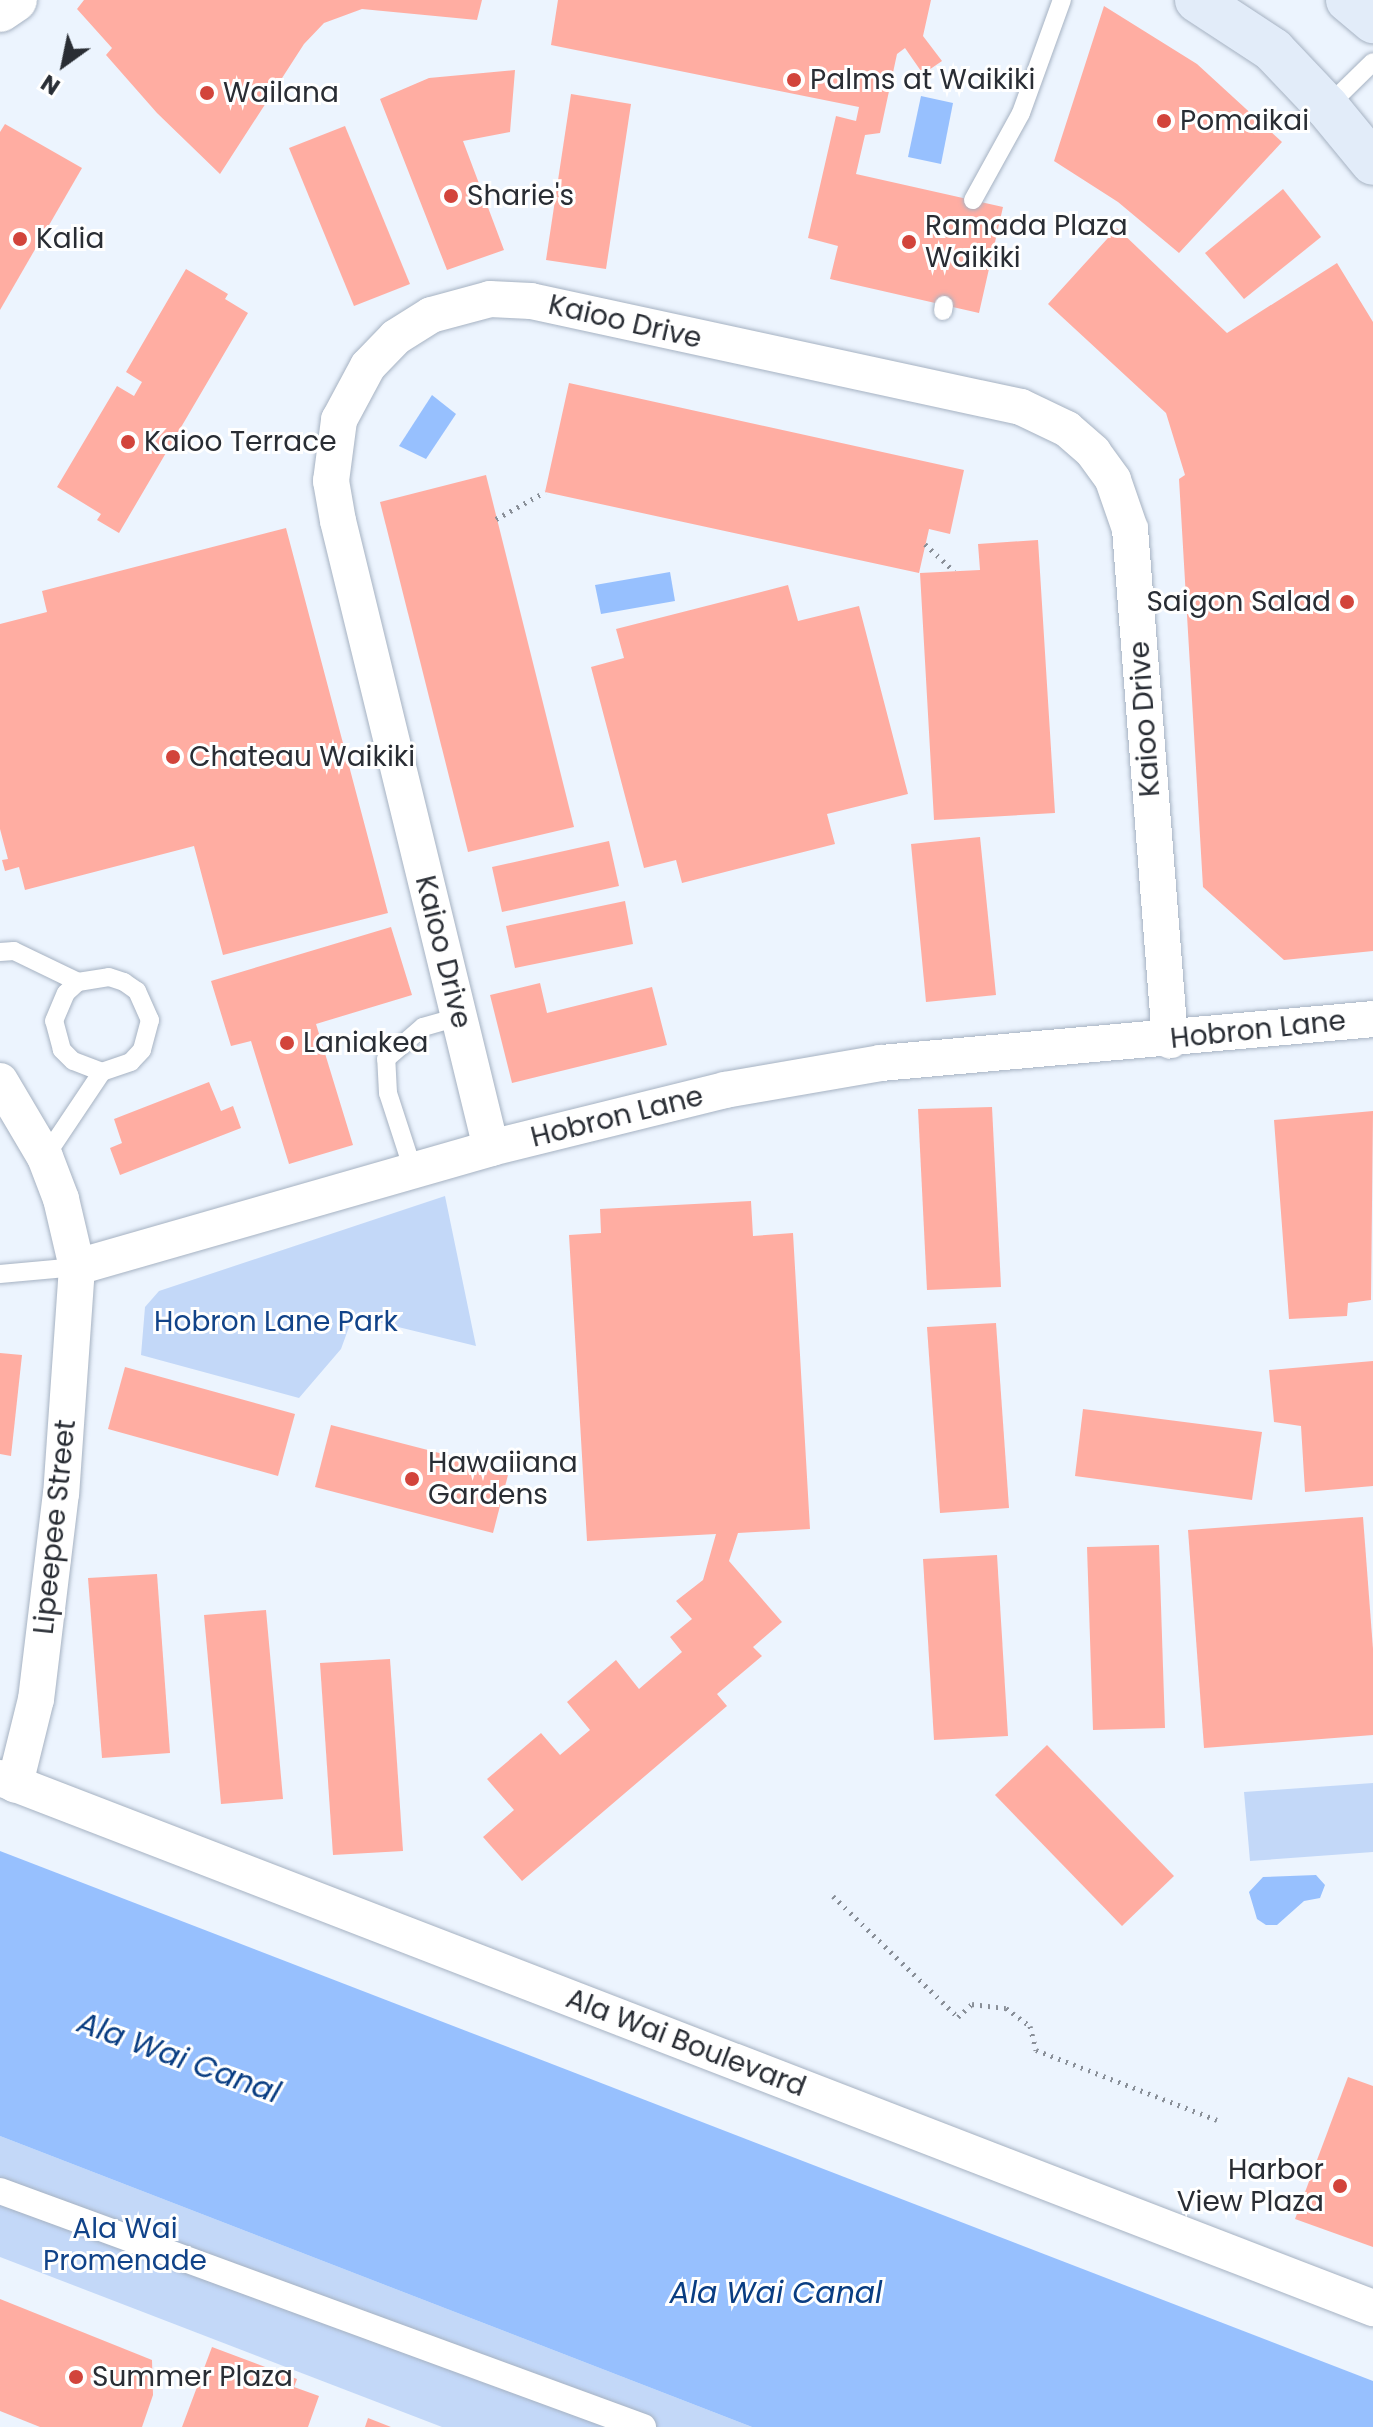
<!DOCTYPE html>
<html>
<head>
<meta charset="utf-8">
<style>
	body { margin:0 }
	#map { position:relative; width:1373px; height:2427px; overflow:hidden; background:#ecf4fe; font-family:Poppins,sans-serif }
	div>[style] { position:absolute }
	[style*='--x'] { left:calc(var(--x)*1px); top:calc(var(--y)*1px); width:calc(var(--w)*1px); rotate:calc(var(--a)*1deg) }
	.green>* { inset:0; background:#c3d8f8 }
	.water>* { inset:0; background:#97c0fe }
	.building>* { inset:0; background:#ffada2 }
	.path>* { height:5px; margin-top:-2.5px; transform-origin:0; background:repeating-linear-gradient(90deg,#898f98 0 2px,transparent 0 8px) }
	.roads { filter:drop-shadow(0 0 2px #a6b2c2) drop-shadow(0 0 2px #a6b2c2) }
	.service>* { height:18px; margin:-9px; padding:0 9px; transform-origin:9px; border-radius:9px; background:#fff }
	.pedestrian>* { height:26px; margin:-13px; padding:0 13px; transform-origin:13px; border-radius:13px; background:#fff }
	.minor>* { height:36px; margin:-18px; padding:0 18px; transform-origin:18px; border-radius:18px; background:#fff }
	.tertiary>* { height:44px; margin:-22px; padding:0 22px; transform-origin:22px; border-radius:22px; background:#fff }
	.secondary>* { height:44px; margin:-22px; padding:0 22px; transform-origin:22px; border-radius:22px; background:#e2ecf9 }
	.dots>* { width:22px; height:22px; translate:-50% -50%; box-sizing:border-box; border:4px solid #fff; border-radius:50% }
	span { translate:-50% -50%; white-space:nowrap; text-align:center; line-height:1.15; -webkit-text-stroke:6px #fff; paint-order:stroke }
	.poi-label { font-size:28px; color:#292d34 }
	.left { translate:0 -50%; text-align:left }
	.right { translate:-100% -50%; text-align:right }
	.street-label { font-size:28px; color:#292d34 }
	.park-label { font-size:28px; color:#114389 }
	.water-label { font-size:30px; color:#093d82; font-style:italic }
	.north { position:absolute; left:24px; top:24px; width:80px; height:80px; -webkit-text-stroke:6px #fff; paint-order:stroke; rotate:213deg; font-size:22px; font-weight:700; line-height:32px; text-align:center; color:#292d34 }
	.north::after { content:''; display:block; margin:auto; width:28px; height:36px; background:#292d34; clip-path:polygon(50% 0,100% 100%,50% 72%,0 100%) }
</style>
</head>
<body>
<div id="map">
	<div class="green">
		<i style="clip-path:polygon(445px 1196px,476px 1346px,353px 1316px,341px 1349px,299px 1398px,141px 1355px,145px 1307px,159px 1291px)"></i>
		<i style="clip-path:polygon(1373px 1783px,1373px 1852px,1250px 1861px,1244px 1792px)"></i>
		<i style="clip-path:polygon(0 2136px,752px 2427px,442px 2427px,0 2257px)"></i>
	</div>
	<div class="water">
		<i style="clip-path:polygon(921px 96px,953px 103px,941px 164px,908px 157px)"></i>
		<i style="clip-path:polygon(432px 395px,456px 414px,426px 459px,399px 446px)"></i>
		<i style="clip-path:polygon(670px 572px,675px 601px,601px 614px,595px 585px)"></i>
		<i style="clip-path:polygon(0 1851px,1373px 2381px,1373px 2427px,752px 2427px,0 2136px)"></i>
		<i style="clip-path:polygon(1316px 1875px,1325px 1885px,1320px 1898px,1304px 1901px,1277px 1925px,1266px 1925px,1257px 1919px,1249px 1892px,1263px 1877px)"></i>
	</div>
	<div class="building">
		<i style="clip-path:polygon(84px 0,482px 0,477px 20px,362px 9px,324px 23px,304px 44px,220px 174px,157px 113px,106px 55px,112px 48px,77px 9px)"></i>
		<i style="clip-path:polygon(558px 0,931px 0,923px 36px,942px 61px,923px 74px,905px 48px,897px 54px,880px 133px,865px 135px,856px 174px,1003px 207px,979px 313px,830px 279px,838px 246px,808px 238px,836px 116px,856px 121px,859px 107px,551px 45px)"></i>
		<i style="clip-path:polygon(1104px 6px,1197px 64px,1282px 142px,1179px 253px,1118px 202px,1054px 161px)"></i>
		<i style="clip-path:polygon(515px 70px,510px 132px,463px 141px,504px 250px,447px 270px,380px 99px,429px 78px)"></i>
		<i style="clip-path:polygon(571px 94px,631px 104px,606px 269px,546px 260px)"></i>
		<i style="clip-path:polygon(5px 124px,82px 168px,0 310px,0 132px)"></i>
		<i style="clip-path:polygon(345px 126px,410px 284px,354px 306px,289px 148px)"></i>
		<i style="clip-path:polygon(1283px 189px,1321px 237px,1244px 299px,1205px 253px)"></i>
		<i style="clip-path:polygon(1117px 228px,1227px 333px,1337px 263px,1373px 322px,1373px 951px,1284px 960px,1203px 887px,1179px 479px,1185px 475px,1166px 413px,1048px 304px)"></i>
		<i style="clip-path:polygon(186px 269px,228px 294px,225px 299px,248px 313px,119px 533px,97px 520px,101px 514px,57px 487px,117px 386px,134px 396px,142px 382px,126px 372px)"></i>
		<i style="clip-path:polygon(569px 383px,964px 470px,950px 534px,929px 529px,919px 573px,545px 492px)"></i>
		<i style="clip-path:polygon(486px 475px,574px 827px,468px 852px,380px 502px)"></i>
		<i style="clip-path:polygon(286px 528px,388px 913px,223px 955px,194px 846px,25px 890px,19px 867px,5px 871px,2px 860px,8px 859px,0 829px,0 624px,47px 612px,42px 591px)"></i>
		<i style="clip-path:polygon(1038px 540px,1055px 813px,934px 820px,920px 573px,980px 570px,978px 544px)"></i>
		<i style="clip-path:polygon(788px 585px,798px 621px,859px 606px,908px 794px,827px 814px,835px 844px,682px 883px,676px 860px,644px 868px,591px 667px,624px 658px,616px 629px)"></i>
		<i style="clip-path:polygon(980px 837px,996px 995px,926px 1002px,911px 844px)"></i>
		<i style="clip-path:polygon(609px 841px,619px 886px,502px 912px,492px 867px)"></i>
		<i style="clip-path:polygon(625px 901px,633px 944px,515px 968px,506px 926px)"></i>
		<i style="clip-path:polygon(391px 927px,412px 995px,316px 1024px,353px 1145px,289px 1164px,251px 1041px,231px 1046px,211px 981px)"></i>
		<i style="clip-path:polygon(540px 983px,547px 1013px,652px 987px,667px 1045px,512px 1083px,490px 995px)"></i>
		<i style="clip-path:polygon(209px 1082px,221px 1111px,233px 1106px,241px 1128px,120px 1175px,110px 1148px,122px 1143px,114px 1119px)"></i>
		<i style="clip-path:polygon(992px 1107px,1001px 1287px,927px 1290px,918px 1109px)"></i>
		<i style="clip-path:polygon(1373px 1111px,1371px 1300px,1348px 1303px,1347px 1316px,1289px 1319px,1274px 1120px)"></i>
		<i style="clip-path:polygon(751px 1201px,753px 1236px,793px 1233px,810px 1529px,738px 1533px,729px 1561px,782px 1622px,753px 1647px,762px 1656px,717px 1694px,727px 1706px,522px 1881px,483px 1837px,514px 1810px,487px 1779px,541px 1733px,560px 1755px,590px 1730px,567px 1702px,616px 1660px,639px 1689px,682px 1652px,670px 1637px,692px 1619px,676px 1601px,703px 1580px,716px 1534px,587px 1541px,569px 1235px,601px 1233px,600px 1209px)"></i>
		<i style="clip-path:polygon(996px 1323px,1009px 1508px,940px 1513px,927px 1327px)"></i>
		<i style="clip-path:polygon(0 1353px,22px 1355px,11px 1456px,0 1454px)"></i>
		<i style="clip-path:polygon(1373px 1361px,1373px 1486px,1305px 1492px,1301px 1426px,1274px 1422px,1269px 1370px)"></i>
		<i style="clip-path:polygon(125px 1367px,295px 1414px,278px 1476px,108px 1429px)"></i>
		<i style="clip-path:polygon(1083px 1409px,1262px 1432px,1252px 1500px,1075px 1476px)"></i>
		<i style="clip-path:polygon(331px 1425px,509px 1471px,493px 1533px,315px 1487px)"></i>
		<i style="clip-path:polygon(1363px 1517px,1373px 1649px,1373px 1735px,1204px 1748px,1188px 1530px)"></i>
		<i style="clip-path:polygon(1159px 1545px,1165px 1728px,1093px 1730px,1087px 1547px)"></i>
		<i style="clip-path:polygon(997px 1555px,1008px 1736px,934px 1740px,923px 1559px)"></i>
		<i style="clip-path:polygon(157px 1574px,170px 1753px,102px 1758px,88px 1578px)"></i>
		<i style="clip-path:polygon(266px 1610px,283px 1799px,221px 1804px,204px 1615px)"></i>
		<i style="clip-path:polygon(390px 1659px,403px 1851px,333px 1855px,320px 1663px)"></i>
		<i style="clip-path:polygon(1047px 1745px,1174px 1876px,1122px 1926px,995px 1795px)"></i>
		<i style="clip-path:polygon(1348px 2077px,1373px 2086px,1373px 2247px,1295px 2219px)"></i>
		<i style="clip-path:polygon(0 2299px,152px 2360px,153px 2395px,142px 2427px,40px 2427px,0 2411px)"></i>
		<i style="clip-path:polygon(212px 2347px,297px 2379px,294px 2387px,319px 2396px,308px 2427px,182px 2427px)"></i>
		<i style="clip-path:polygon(368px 2418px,391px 2427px,365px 2427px)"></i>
	</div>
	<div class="path">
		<i style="--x:496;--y:519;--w:56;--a:-28.9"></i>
		<i style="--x:925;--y:544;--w:40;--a:43"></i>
		<i style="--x:833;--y:1896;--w:174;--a:44.1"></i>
		<i style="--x:958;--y:2017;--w:19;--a:-43"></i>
		<i style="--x:972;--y:2004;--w:34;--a:7"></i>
		<i style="--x:1006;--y:2008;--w:30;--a:37"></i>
		<i style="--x:1030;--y:2026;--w:25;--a:76"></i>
		<i style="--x:1036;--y:2050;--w:194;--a:21.1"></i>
	</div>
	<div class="roads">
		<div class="service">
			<i style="--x:1327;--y:107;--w:64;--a:-44.4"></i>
			<i style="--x:973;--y:200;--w:99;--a:-61.1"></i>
			<i style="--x:1021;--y:113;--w:120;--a:-70.1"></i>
			<i style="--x:943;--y:311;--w:6;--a:-81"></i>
			<i style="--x:0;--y:952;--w:14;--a:-4"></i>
			<i style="--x:14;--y:951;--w:71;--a:25.8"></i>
			<i style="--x:78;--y:982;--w:31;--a:-9"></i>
			<i style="--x:109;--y:977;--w:16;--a:18"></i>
			<i style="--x:124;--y:982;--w:16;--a:35"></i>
			<i style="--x:137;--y:991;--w:32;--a:66"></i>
			<i style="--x:150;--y:1020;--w:31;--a:105"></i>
			<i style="--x:142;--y:1050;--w:16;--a:133"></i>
			<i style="--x:131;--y:1062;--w:31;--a:161"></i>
			<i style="--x:102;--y:1072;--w:31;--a:-159"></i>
			<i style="--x:73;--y:1061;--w:16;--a:-135"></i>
			<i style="--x:62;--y:1050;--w:30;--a:-105"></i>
			<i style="--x:54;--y:1021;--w:30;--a:-67"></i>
			<i style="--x:66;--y:993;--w:16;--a:-43"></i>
			<i style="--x:45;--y:1157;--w:102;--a:-56.2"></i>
			<i style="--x:413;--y:1170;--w:81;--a:-108"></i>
			<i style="--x:388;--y:1093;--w:34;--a:-93"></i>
			<i style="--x:386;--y:1059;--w:49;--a:-40.9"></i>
			<i style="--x:423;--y:1027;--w:37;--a:-16"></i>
			<i style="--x:0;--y:1274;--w:77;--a:-5.2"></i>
		</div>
		<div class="pedestrian">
			<i style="--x:0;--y:2191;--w:685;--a:20.15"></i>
		</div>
		<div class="minor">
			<i style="--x:0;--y:1081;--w:88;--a:59.4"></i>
			<i style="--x:45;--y:1157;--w:45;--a:69.1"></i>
			<i style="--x:61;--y:1199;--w:70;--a:76.8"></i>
			<i style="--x:77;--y:1267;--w:227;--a:94"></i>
			<i style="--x:61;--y:1493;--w:208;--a:96.9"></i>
			<i style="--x:36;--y:1699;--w:88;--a:103.9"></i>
			<i style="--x:491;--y:1148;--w:645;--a:-103.71"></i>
			<i style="--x:338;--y:521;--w:41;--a:-99.9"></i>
			<i style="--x:331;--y:481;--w:62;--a:-82.5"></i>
			<i style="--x:339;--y:420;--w:61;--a:-61.8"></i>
			<i style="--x:368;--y:366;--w:40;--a:-46"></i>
			<i style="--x:396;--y:337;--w:41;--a:-32.2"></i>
			<i style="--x:431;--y:315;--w:61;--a:-15.2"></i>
			<i style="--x:490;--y:299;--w:41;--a:2.8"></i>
			<i style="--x:531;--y:301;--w:501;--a:12.21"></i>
			<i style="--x:1021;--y:407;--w:51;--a:25.6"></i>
			<i style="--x:1067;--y:429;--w:35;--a:41"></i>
			<i style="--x:1093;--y:452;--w:34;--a:54"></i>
			<i style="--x:1113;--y:480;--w:52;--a:70.9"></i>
			<i style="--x:1130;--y:529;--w:513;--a:85.52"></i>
			<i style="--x:77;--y:1267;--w:431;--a:-16"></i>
			<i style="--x:491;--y:1148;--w:241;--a:-13.9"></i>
			<i style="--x:725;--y:1090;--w:158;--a:-9.8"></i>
			<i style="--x:881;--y:1063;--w:494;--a:-5.1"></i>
			<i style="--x:0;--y:1778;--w:1472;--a:21.11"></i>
		</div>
		<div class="tertiary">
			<i style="--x:0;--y:10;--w:18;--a:-34"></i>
		</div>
		<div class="secondary">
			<i style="--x:1197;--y:0;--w:91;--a:33.3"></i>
			<i style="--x:1273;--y:50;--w:79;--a:46.5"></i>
			<i style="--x:1327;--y:107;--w:72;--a:50.6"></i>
			<i style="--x:1348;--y:0;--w:33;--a:40"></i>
		</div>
	</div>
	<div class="dots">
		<i style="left:794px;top:80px;background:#d2443b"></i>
		<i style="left:207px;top:93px;background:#d2443b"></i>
		<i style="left:1164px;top:121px;background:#d2443b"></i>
		<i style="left:451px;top:196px;background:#d2443b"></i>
		<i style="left:20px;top:239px;background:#d2443b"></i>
		<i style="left:909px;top:242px;background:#d2443b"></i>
		<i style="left:128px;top:442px;background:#d2443b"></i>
		<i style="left:1347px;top:602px;background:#d2443b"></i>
		<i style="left:173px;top:757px;background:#d2443b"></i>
		<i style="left:287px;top:1043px;background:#d2443b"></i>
		<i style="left:412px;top:1479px;background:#d2443b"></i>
		<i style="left:1340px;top:2186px;background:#d2443b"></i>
		<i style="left:76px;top:2377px;background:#d2443b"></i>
	</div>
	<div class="poi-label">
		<span class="left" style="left:810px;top:80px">Palms at Waikiki</span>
		<span class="left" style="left:223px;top:93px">Wailana</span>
		<span class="left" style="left:1180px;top:121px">Pomaikai</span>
		<span class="left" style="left:467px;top:196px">Sharie's</span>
		<span class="left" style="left:925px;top:242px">Ramada Plaza<br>Waikiki</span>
		<span class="left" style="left:36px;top:239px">Kalia</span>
		<span class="left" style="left:144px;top:442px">Kaioo Terrace</span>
		<span class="right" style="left:1331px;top:602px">Saigon Salad</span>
		<span class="left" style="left:189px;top:757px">Chateau Waikiki</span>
		<span class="left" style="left:303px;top:1043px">Laniakea</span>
		<span class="left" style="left:428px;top:1479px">Hawaiiana<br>Gardens</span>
		<span class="right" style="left:1324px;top:2186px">Harbor<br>View Plaza</span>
		<span class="left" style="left:92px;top:2377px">Summer Plaza</span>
	</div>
	<div class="street-label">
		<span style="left:625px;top:322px;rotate:13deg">Kaioo Drive</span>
		<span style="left:1145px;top:719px;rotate:-94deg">Kaioo Drive</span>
		<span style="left:443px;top:952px;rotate:76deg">Kaioo Drive</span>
		<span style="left:1258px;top:1030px;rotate:-6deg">Hobron Lane</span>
		<span style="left:617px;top:1117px;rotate:-14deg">Hobron Lane</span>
		<span style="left:55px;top:1527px;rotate:-84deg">Lipeepee Street</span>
		<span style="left:686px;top:2043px;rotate:21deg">Ala Wai Boulevard</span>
	</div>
	<div class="park-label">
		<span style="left:276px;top:1322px">Hobron Lane Park</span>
		<span style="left:125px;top:2245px">Ala Wai<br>Promenade</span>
	</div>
	<div class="water-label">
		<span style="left:179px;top:2058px;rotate:20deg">Ala Wai Canal</span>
		<span style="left:776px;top:2293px">Ala Wai Canal</span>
	</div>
	<div class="north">N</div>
</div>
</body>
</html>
